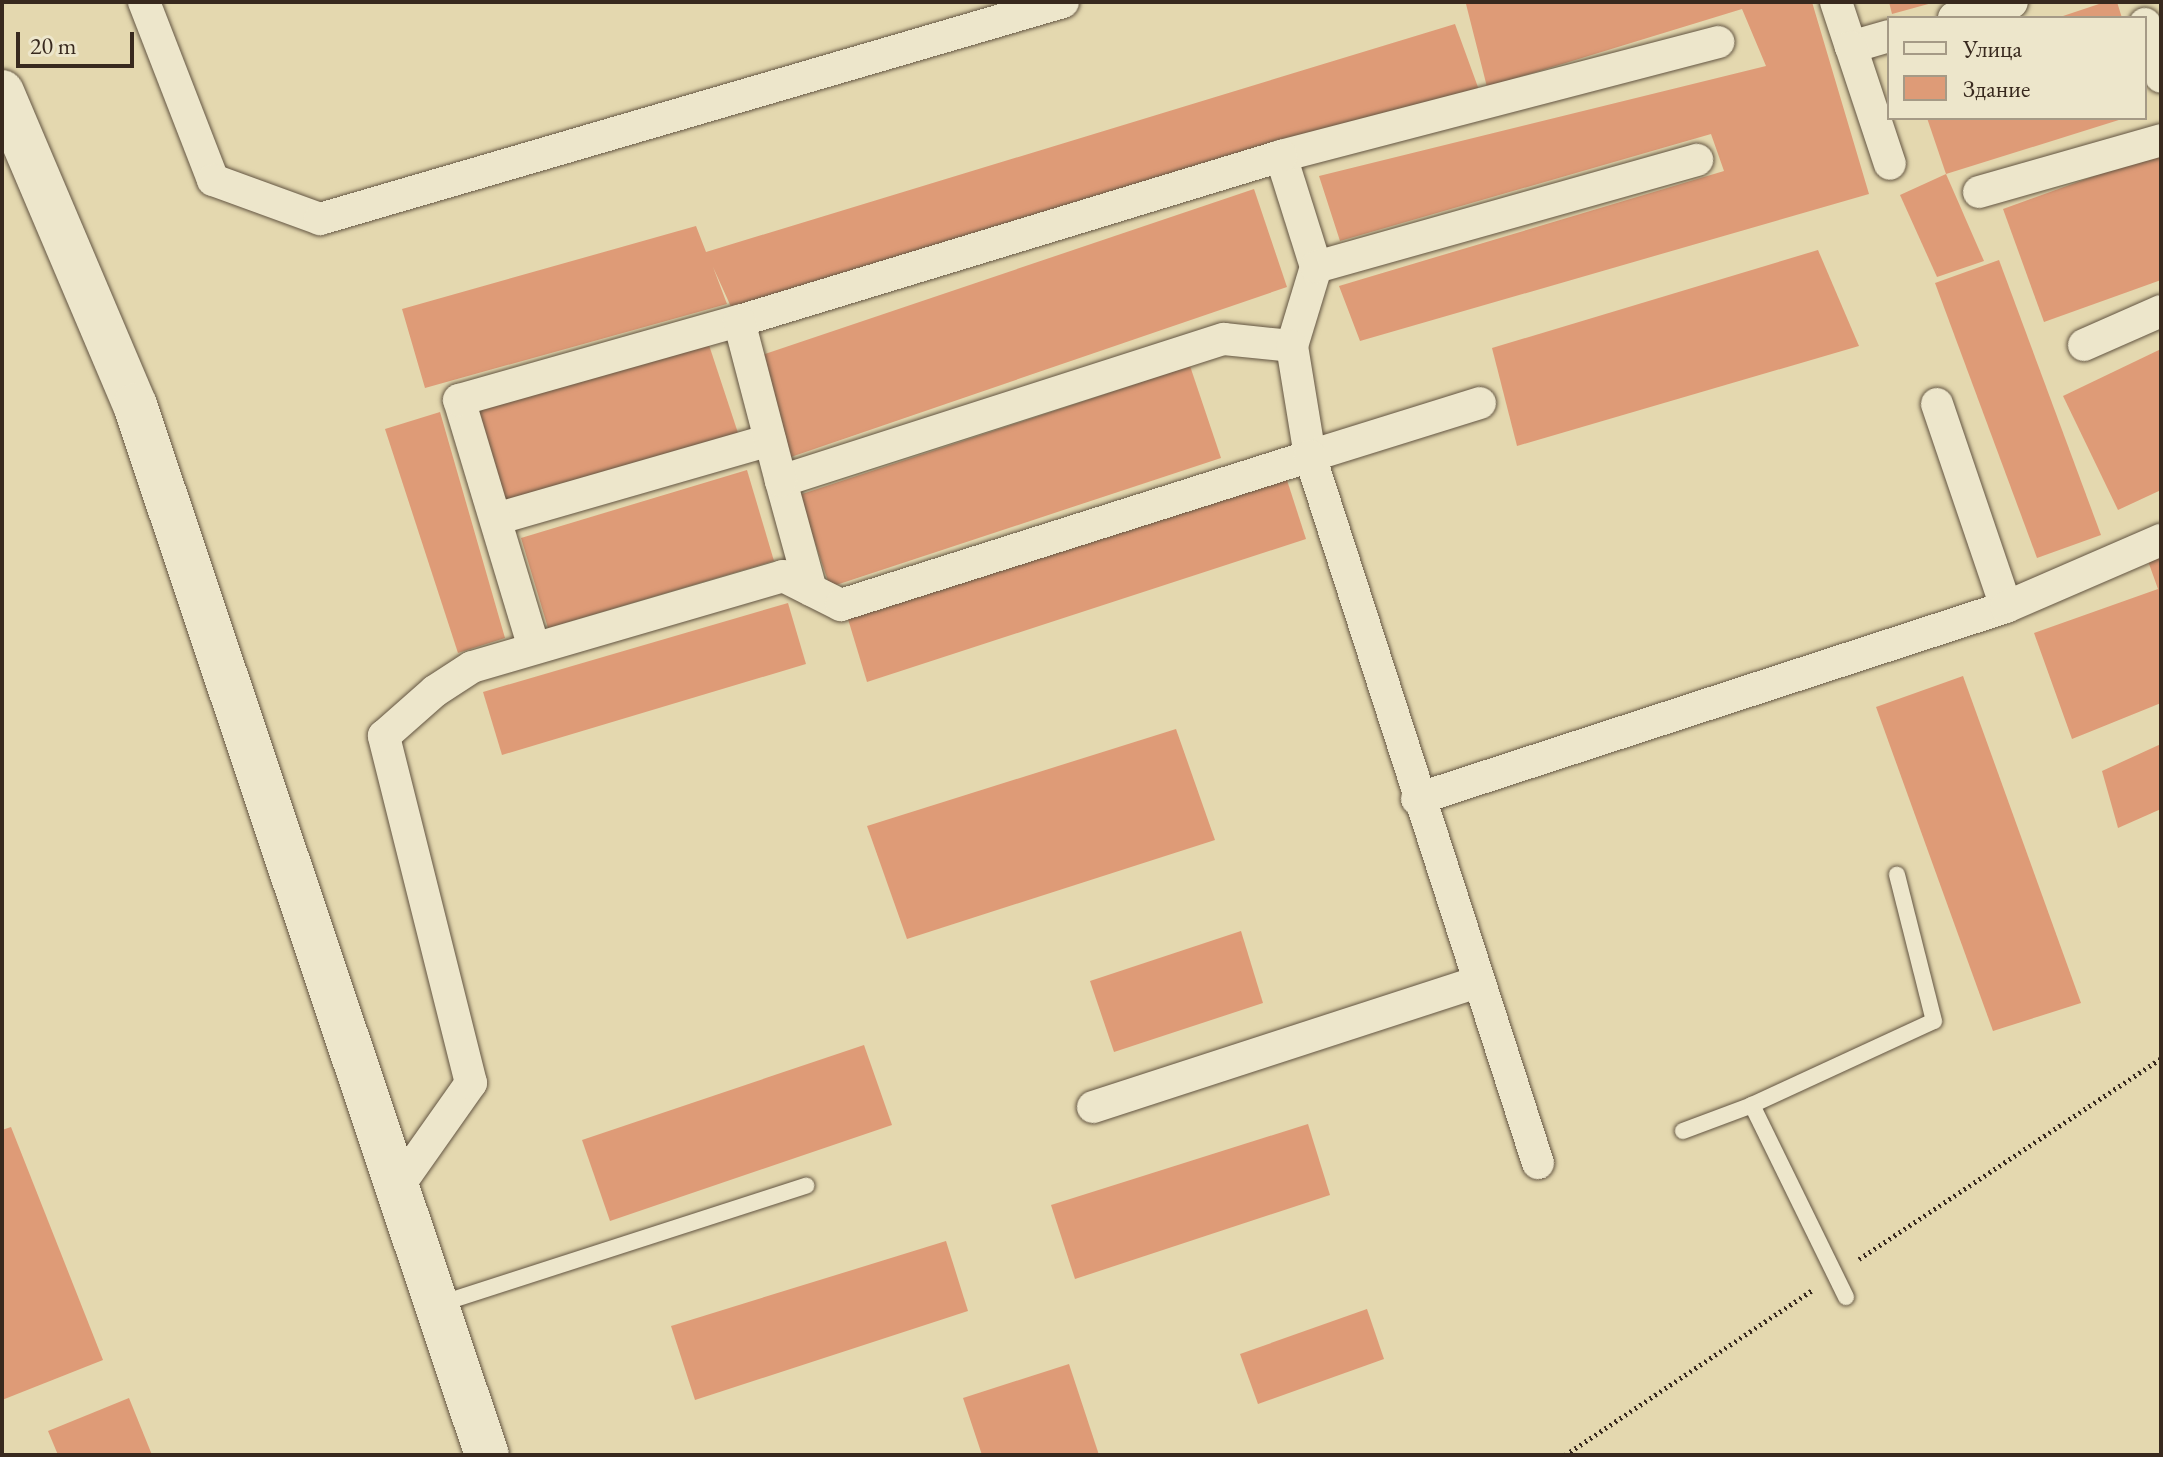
<!DOCTYPE html>
<html>
<head>
<meta charset="utf-8">
<style>
	body { margin:0 }
	#map { position:relative; width:2163px; height:1457px; overflow:hidden; background:#e4d8af; font-family:"EB Garamond",serif }
	div>[style] { position:absolute }
	[style*='--x'] { left:calc(var(--x)*1px); top:calc(var(--y)*1px); width:calc(var(--w)*1px); rotate:calc(var(--a)*1deg) }
	.building>* { inset:0; background:#de9b77 }
	.path>* { height:5px; margin-top:-2.5px; transform-origin:0; background:repeating-linear-gradient(90deg,#38291e 0 2px,transparent 0 6px) }
	.roads { filter:drop-shadow(0 0 2px #635542) drop-shadow(0 0 2px #635542) }
	.lane>* { height:16px; margin:-8px; padding:0 8px; transform-origin:8px; border-radius:8px; background:#ede6cb }
	.street>* { height:32px; margin:-16px; padding:0 16px; transform-origin:16px; border-radius:16px; background:#ede6cb }
	.secondary>* { height:44px; margin:-22px; padding:0 22px; transform-origin:22px; border-radius:22px; background:#ede6cb }
	span { translate:-50% -50%; white-space:nowrap; text-align:center; line-height:1.15; -webkit-text-stroke:6px #ede6cb; paint-order:stroke }
	.frame { position:absolute; inset:0; border:4px solid #38291e; pointer-events:none }
	.legend { position:absolute; left:1887px; top:16px; width:260px; height:104px; box-sizing:border-box; background:#ede6cb; border:2px solid #a59a86; margin:0; padding:10px 14px; list-style:none; font-size:24px; color:#38291e }
	.legend li { display:flex; align-items:center; gap:16px; height:40px }
	.legend b { width:40px; border:2px solid #a59a86 }
	.scale { position:absolute; left:16px; top:32px; width:118px; height:36px; box-sizing:border-box; border:4px solid #38291e; border-top:0; padding-left:10px; font-size:24px; line-height:28px; white-space:nowrap; color:#38291e; -webkit-text-stroke:6px #ede6cb; paint-order:stroke }
</style>
</head>
<body>
<div id="map">
	<div class="building">
		<i style="clip-path:polygon(1812px 2px,1869px 194px,1360px 341px,1339px 286px,1724px 171px,1711px 134px,1340px 241px,1319px 176px,1766px 66px,1742px 9px,1487px 87px,1466px 4px)"></i>
		<i style="clip-path:polygon(1889px 2px,1932px 2px,1932px 3px,1892px 14px)"></i>
		<i style="clip-path:polygon(2105px 2px,2117px 2px,2122px 18px,2057px 18px)"></i>
		<i style="clip-path:polygon(1455px 24px,1479px 90px,732px 309px,713px 267px,727px 304px,425px 388px,402px 309px,696px 226px,706px 252px)"></i>
		<i style="clip-path:polygon(1927px 118px,2122px 118px,2122px 119px,1946px 174px)"></i>
		<i style="clip-path:polygon(2161px 152px,2161px 280px,2044px 322px,2003px 209px)"></i>
		<i style="clip-path:polygon(1946px 174px,1984px 261px,1937px 277px,1900px 195px)"></i>
		<i style="clip-path:polygon(1254px 189px,1287px 287px,788px 458px,762px 355px)"></i>
		<i style="clip-path:polygon(1818px 250px,1859px 346px,1517px 446px,1492px 348px)"></i>
		<i style="clip-path:polygon(1999px 260px,2101px 535px,2037px 558px,1935px 283px)"></i>
		<i style="clip-path:polygon(708px 342px,739px 436px,505px 505px,478px 410px)"></i>
		<i style="clip-path:polygon(2161px 349px,2161px 490px,2118px 510px,2063px 396px)"></i>
		<i style="clip-path:polygon(1190px 366px,1221px 458px,830px 587px,799px 495px)"></i>
		<i style="clip-path:polygon(440px 412px,505px 638px,458px 653px,385px 429px)"></i>
		<i style="clip-path:polygon(747px 470px,774px 561px,548px 628px,521px 538px)"></i>
		<i style="clip-path:polygon(1286px 477px,1306px 539px,867px 682px,848px 619px)"></i>
		<i style="clip-path:polygon(2161px 555px,2161px 703px,2072px 739px,2034px 633px,2158px 589px,2148px 561px)"></i>
		<i style="clip-path:polygon(788px 603px,806px 664px,502px 755px,483px 692px)"></i>
		<i style="clip-path:polygon(1963px 676px,2081px 1003px,1993px 1031px,1876px 707px)"></i>
		<i style="clip-path:polygon(1176px 729px,1215px 840px,907px 939px,867px 826px)"></i>
		<i style="clip-path:polygon(2161px 744px,2161px 809px,2118px 828px,2102px 771px)"></i>
		<i style="clip-path:polygon(1241px 931px,1263px 1003px,1114px 1052px,1090px 981px)"></i>
		<i style="clip-path:polygon(864px 1045px,892px 1125px,610px 1221px,582px 1140px)"></i>
		<i style="clip-path:polygon(1308px 1124px,1330px 1195px,1075px 1279px,1051px 1205px)"></i>
		<i style="clip-path:polygon(11px 1127px,103px 1360px,2px 1400px,2px 1130px)"></i>
		<i style="clip-path:polygon(946px 1241px,968px 1311px,695px 1400px,671px 1326px)"></i>
		<i style="clip-path:polygon(1367px 1309px,1384px 1359px,1258px 1404px,1240px 1354px)"></i>
		<i style="clip-path:polygon(1069px 1364px,1099px 1455px,982px 1455px,963px 1398px)"></i>
		<i style="clip-path:polygon(129px 1398px,152px 1455px,58px 1455px,48px 1431px)"></i>
	</div>
	<div class="path">
		<i style="--x:1859;--y:1259;--w:363;--a:-33.6"></i>
		<i style="--x:1565;--y:1455;--w:299;--a:-33.7"></i>
	</div>
	<div class="roads">
		<div class="lane">
			<i style="--x:1683;--y:1131;--w:74;--a:-20.6"></i>
			<i style="--x:1846;--y:1297;--w:214;--a:-116.1"></i>
			<i style="--x:1752;--y:1105;--w:200;--a:-24.8"></i>
			<i style="--x:1934;--y:1021;--w:151;--a:-104.2"></i>
			<i style="--x:440;--y:1304;--w:385;--a:-17.9"></i>
		</div>
		<div class="street">
			<i style="--x:144;--y:2;--w:191;--a:68.8"></i>
			<i style="--x:213;--y:180;--w:114;--a:20"></i>
			<i style="--x:320;--y:219;--w:774;--a:-16.28"></i>
			<i style="--x:1836;--y:2;--w:47;--a:71.6"></i>
			<i style="--x:1851;--y:47;--w:40;--a:-16"></i>
			<i style="--x:1954;--y:18;--w:60;--a:-15.4"></i>
			<i style="--x:2145;--y:24;--w:55;--a:73.2"></i>
			<i style="--x:1851;--y:47;--w:123;--a:71.6"></i>
			<i style="--x:1979;--y:192;--w:189;--a:-15.9"></i>
			<i style="--x:1316;--y:267;--w:116;--a:-107.5"></i>
			<i style="--x:1281;--y:156;--w:452;--a:-14.6"></i>
			<i style="--x:739;--y:321;--w:567;--a:-16.93"></i>
			<i style="--x:2084;--y:345;--w:84;--a:-23.8"></i>
			<i style="--x:1292;--y:346;--w:83;--a:-73.1"></i>
			<i style="--x:1316;--y:267;--w:396;--a:-15.7"></i>
			<i style="--x:1937;--y:404;--w:214;--a:71.2"></i>
			<i style="--x:496;--y:519;--w:285;--a:-16.1"></i>
			<i style="--x:811;--y:590;--w:113;--a:-105.4"></i>
			<i style="--x:781;--y:481;--w:465;--a:-17.8"></i>
			<i style="--x:1224;--y:339;--w:68;--a:5.9"></i>
			<i style="--x:1292;--y:346;--w:111;--a:80.7"></i>
			<i style="--x:1310;--y:456;--w:178;--a:-17.3"></i>
			<i style="--x:534;--y:648;--w:259;--a:-106.8"></i>
			<i style="--x:459;--y:400;--w:291;--a:-15.8"></i>
			<i style="--x:739;--y:321;--w:165;--a:75.3"></i>
			<i style="--x:1417;--y:799;--w:620;--a:-18.05"></i>
			<i style="--x:2006;--y:607;--w:169;--a:-23.4"></i>
			<i style="--x:1093;--y:1107;--w:405;--a:-18"></i>
			<i style="--x:399;--y:1185;--w:125;--a:-54.8"></i>
			<i style="--x:471;--y:1083;--w:358;--a:-104.1"></i>
			<i style="--x:384;--y:736;--w:68;--a:-41.4"></i>
			<i style="--x:435;--y:691;--w:44;--a:-33"></i>
			<i style="--x:472;--y:667;--w:324;--a:-16.3"></i>
			<i style="--x:783;--y:576;--w:65;--a:26.6"></i>
			<i style="--x:841;--y:605;--w:492;--a:-17.6"></i>
			<i style="--x:1310;--y:456;--w:743;--a:72.13"></i>
		</div>
		<div class="secondary">
			<i style="--x:2;--y:92;--w:340;--a:67"></i>
			<i style="--x:135;--y:405;--w:1107;--a:71.47"></i>
		</div>
	</div>
	<div class="frame"></div>
	<ul class="legend">
	<li><b style="height:10px;background:#ede6cb"></b>Улица</li>
	<li><b style="height:22px;background:#de9b77"></b>Здание</li>
	</ul>
	<div class="scale">20 m</div>
</div>
</body>
</html>
